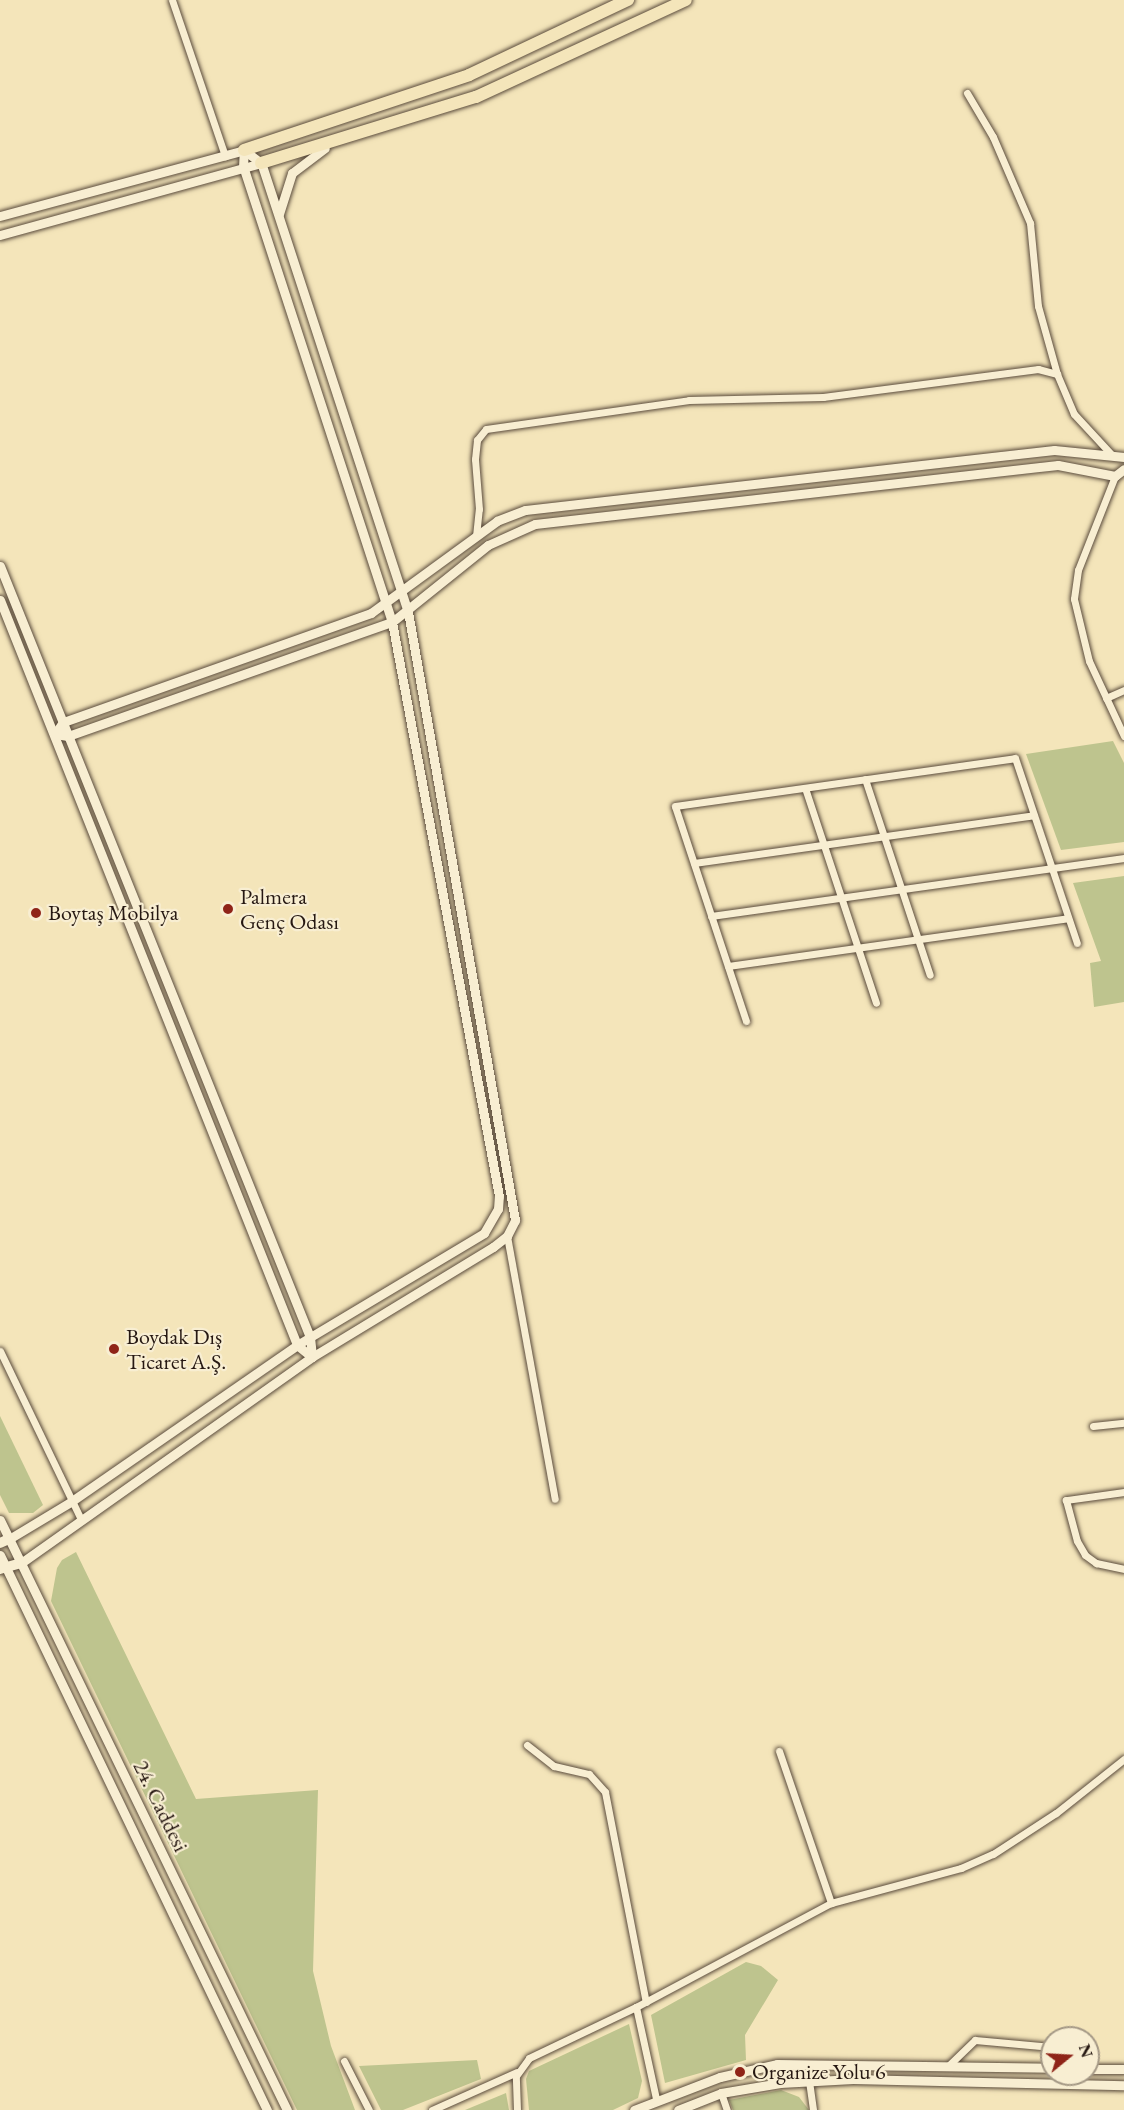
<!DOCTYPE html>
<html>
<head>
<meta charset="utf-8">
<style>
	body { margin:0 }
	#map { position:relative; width:1124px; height:2110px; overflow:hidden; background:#f4e5ba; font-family:"EB Garamond",serif }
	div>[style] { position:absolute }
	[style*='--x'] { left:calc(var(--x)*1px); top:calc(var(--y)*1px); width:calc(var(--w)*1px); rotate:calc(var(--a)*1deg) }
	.green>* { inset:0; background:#bec48e }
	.roads { filter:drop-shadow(0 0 2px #5a4b3c) drop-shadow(0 0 2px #5a4b3c) }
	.minor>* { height:7px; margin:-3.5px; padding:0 3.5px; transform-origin:3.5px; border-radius:3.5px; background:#f8eed2 }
	.tertiary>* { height:9px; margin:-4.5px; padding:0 4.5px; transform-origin:4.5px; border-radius:4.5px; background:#f8eed2 }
	.secondary>* { height:10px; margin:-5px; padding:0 5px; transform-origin:5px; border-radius:5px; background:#f8eed2 }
	.trunk>* { height:12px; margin:-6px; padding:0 6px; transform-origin:6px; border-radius:6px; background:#f4e5ba }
	.dots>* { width:16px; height:16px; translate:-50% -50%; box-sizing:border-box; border:3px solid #f8eed2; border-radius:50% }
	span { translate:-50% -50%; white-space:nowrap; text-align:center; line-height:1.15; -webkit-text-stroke:4.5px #f8eed2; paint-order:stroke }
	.poi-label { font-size:22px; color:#261812 }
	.left { translate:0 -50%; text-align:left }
	.street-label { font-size:22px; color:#261812 }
	.north { position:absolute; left:1040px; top:2026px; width:60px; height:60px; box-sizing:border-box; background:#f8eed2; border:2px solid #a49885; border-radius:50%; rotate:72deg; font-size:16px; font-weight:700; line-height:24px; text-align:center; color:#261812 }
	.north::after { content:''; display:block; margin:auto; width:21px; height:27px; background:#8f2418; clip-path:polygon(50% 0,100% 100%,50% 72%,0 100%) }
</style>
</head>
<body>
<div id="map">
	<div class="green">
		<i style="clip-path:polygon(1113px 741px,1124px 763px,1124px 842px,1061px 850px,1026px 754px)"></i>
		<i style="clip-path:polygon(1124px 876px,1124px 1002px,1094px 1007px,1090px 963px,1101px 961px,1073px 883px)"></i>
		<i style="clip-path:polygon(0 1416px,43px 1505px,33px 1513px,9px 1513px,0 1495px)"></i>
		<i style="clip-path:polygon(76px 1552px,196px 1799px,318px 1790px,313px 1971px,331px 2046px,355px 2110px,297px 2110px,51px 1601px,57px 1568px,62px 1560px)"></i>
		<i style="clip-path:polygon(746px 1962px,761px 1966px,778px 1980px,745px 2035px,746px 2060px,665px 2083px,651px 2015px)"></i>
		<i style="clip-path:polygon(629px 2024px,642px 2081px,638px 2098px,613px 2110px,529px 2110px,526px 2079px,529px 2071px)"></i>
		<i style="clip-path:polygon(477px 2060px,481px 2079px,403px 2110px,381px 2110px,359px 2066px)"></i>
		<i style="clip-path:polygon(781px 2090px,799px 2097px,809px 2110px,733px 2110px,729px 2100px)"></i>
		<i style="clip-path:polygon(506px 2093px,509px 2110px,465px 2110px)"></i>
	</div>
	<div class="roads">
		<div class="minor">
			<i style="--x:172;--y:0;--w:165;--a:71.2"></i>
			<i style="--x:967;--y:93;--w:51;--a:59.4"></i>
			<i style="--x:993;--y:137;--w:94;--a:66.7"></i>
			<i style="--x:1030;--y:223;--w:83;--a:84.5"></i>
			<i style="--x:1038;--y:306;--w:71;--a:74.4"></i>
			<i style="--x:1115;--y:476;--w:101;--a:111.5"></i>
			<i style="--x:1078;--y:570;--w:29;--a:98"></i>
			<i style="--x:1074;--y:599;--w:64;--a:76.4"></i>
			<i style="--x:1089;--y:661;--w:83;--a:65"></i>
			<i style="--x:476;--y:536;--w:27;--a:-84"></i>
			<i style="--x:479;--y:509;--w:50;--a:-94.6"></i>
			<i style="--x:475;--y:459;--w:19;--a:-84"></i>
			<i style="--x:477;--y:440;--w:14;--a:-51"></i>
			<i style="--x:486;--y:429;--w:205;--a:-8.1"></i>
			<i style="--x:689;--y:400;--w:134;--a:-1.3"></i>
			<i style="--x:823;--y:397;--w:217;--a:-7.4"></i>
			<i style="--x:1038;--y:369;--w:20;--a:15"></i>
			<i style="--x:1057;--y:374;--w:43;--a:67"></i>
			<i style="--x:1074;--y:414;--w:56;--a:47.2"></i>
			<i style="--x:1106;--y:698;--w:20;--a:-24"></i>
			<i style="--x:865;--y:779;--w:206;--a:71.7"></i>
			<i style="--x:805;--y:788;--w:226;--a:71.7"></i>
			<i style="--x:694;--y:863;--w:343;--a:-8"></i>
			<i style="--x:711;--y:916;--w:417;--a:-8"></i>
			<i style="--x:728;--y:966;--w:343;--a:-8"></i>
			<i style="--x:746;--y:1021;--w:226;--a:-108.3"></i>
			<i style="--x:675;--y:806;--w:343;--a:-8"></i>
			<i style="--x:1015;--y:758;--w:195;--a:71.5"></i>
			<i style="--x:507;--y:1236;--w:267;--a:79.7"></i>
			<i style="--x:0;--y:1351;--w:187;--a:64.3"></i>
			<i style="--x:1093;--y:1426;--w:31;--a:-6"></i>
			<i style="--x:1124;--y:1492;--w:59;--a:172.1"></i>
			<i style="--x:1066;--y:1500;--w:42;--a:75"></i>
			<i style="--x:1077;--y:1541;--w:16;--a:60"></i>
			<i style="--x:1085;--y:1555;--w:14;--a:36"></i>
			<i style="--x:1096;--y:1563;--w:29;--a:12"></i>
			<i style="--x:527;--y:1745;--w:34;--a:38"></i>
			<i style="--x:554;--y:1766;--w:36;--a:13"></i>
			<i style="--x:589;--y:1774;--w:24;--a:48"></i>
			<i style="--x:605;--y:1792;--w:214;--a:79"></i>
			<i style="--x:779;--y:1751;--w:161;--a:71.1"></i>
			<i style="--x:636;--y:2007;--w:94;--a:77.7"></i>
			<i style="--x:344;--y:2061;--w:55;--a:63"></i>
			<i style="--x:949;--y:2065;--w:36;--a:-44"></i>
			<i style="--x:975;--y:2040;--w:77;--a:5.2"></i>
			<i style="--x:809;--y:2081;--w:29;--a:82"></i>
			<i style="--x:721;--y:2093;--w:18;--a:71"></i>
			<i style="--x:432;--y:2110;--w:93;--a:-24.1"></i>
			<i style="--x:517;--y:2110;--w:34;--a:-92"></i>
			<i style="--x:516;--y:2076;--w:22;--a:-54"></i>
			<i style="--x:529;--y:2058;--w:119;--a:-25.5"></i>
			<i style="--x:636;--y:2007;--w:221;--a:-28.1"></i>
			<i style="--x:831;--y:1903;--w:135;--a:-15.1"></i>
			<i style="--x:961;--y:1868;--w:35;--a:-24"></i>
			<i style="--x:993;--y:1854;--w:75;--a:-33.1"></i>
			<i style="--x:1056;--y:1813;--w:87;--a:-38.5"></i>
		</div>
		<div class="tertiary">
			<i style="--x:279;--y:214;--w:43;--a:-72.4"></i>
			<i style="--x:292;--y:173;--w:41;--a:-37.1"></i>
			<i style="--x:0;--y:216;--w:253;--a:-15.1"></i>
			<i style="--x:0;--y:235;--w:271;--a:-15.4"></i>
			<i style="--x:1124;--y:457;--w:70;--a:-174.3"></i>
			<i style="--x:1054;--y:450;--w:532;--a:173.53"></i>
			<i style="--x:525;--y:510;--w:30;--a:159"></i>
			<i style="--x:497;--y:521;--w:156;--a:143.9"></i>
			<i style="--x:371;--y:613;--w:327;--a:160.5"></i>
			<i style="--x:63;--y:722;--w:14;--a:124"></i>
			<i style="--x:55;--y:734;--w:13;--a:9"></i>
			<i style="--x:68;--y:736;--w:343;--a:-19.4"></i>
			<i style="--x:392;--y:622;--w:123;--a:-38.7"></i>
			<i style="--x:488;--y:545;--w:51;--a:-24.1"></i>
			<i style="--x:535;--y:524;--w:526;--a:-6.44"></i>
			<i style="--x:1058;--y:465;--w:58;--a:10.9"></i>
			<i style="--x:1115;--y:476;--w:11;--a:-38"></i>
			<i style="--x:0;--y:566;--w:831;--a:68.1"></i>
			<i style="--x:310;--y:1337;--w:20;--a:84"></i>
			<i style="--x:0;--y:600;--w:802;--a:68.26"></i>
			<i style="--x:297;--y:1345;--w:19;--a:39"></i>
			<i style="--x:0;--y:1520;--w:656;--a:64.06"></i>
			<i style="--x:9;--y:1539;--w:74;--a:-31.1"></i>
			<i style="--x:72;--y:1501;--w:274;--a:-34.7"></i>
			<i style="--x:297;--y:1345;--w:218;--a:-30.9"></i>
			<i style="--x:484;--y:1233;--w:28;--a:-60"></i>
			<i style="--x:498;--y:1209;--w:13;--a:-86"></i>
			<i style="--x:499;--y:1196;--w:584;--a:-100.56"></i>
			<i style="--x:392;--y:622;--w:479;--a:-108.1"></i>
			<i style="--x:243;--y:167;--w:17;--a:-87"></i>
			<i style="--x:0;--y:1555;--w:616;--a:64.31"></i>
			<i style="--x:21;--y:1563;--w:357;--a:-35.3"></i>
			<i style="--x:312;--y:1357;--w:212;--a:-31.3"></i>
			<i style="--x:493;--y:1247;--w:18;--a:-38"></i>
			<i style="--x:507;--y:1236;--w:18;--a:-63"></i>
			<i style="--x:515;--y:1220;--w:617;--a:-99.98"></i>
			<i style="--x:408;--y:612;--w:472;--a:-108.1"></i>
			<i style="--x:261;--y:163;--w:21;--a:-143"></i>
			<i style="--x:1088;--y:2069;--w:36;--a:0"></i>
			<i style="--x:634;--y:2110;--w:92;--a:-21"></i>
			<i style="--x:720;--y:2077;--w:58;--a:-12.8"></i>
			<i style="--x:777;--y:2064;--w:275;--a:0.8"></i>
			<i style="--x:678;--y:2110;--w:46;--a:-21.6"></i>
			<i style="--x:721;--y:2093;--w:60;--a:-9.6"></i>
			<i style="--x:780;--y:2083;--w:73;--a:-3.1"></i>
			<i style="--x:853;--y:2079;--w:271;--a:1.3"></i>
		</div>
		<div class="secondary">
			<i style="--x:0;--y:1543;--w:10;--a:-24"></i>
			<i style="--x:0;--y:1569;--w:22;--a:-16"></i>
		</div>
		<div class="trunk">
			<i style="--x:244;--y:150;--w:237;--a:-18.4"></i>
			<i style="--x:469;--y:75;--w:176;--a:-25.3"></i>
			<i style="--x:261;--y:163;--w:225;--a:-17.1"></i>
			<i style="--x:476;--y:97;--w:231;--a:-24.8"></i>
		</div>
	</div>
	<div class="dots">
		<i style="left:228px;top:909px;background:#8f2418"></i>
		<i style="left:36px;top:913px;background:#8f2418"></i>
		<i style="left:114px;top:1349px;background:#8f2418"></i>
		<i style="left:740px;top:2072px;background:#8f2418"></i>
	</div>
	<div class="poi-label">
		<span class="left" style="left:240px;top:909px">Palmera<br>Genç Odası</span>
		<span class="left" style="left:48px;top:913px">Boytaş Mobilya</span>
		<span class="left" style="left:126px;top:1349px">Boydak Dış<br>Ticaret A.Ş.</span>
		<span class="left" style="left:752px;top:2072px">Organize Yolu 6</span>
	</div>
	<div class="street-label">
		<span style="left:161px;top:1806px;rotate:64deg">24. Caddesi</span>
	</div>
	<div class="north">N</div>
</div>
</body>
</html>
